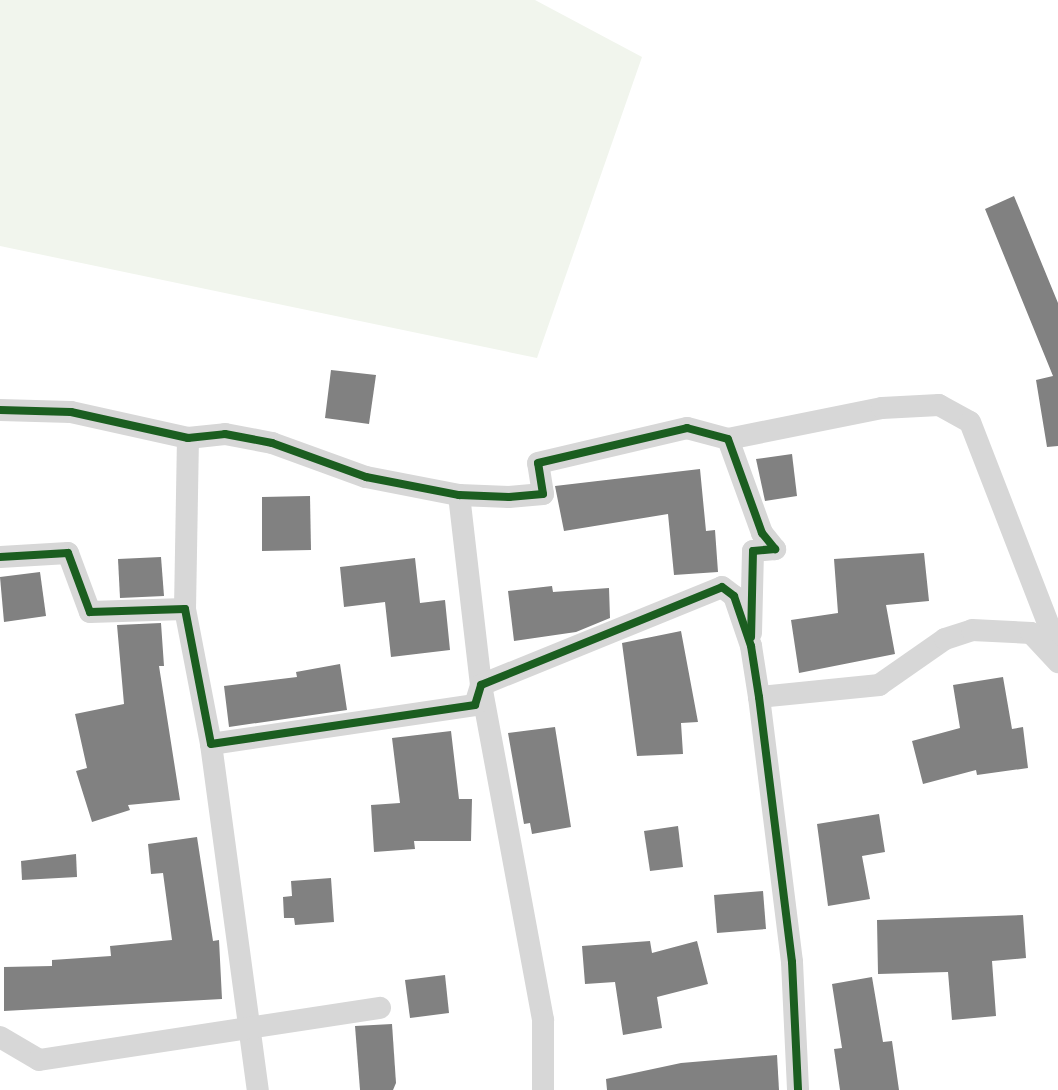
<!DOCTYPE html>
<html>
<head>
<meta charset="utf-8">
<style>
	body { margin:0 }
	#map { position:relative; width:1058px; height:1090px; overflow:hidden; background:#fff; font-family:Montserrat,sans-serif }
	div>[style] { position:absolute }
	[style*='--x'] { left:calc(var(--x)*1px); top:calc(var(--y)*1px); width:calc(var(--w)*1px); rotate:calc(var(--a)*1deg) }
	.green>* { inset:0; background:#f1f5ed }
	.building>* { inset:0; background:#818181 }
	.street>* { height:22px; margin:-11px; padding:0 11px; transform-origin:11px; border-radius:11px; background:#d7d7d7 }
	.cycleway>* { height:8px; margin:-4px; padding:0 4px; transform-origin:4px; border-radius:4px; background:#1b5e20 }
	span { translate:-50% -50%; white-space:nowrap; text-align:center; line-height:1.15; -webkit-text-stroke:6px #fff; paint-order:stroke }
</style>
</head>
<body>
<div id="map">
	<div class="green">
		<i style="clip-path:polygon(0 0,535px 0,642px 57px,537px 358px,0 246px)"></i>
	</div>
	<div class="building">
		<i style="clip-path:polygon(1014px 196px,1058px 303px,1058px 446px,1047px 447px,1036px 380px,1053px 376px,985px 209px)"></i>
		<i style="clip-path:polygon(331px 370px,376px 375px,369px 424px,325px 418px)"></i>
		<i style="clip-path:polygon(792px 454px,797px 496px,765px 501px,756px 459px)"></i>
		<i style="clip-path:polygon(700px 469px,706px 531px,715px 530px,718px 572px,674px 575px,668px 514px,564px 531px,555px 486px)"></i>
		<i style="clip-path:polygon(310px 496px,311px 550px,262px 551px,262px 497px)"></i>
		<i style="clip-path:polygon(924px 553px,929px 601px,886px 605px,895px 654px,799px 673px,791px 620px,838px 613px,834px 559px)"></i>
		<i style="clip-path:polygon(161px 557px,164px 596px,120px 598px,118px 559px)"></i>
		<i style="clip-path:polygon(415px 558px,420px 603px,445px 600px,450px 650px,391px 657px,385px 602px,344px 607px,340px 567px)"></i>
		<i style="clip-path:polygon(40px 572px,46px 616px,4px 622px,0 577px)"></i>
		<i style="clip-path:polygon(552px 586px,553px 592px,609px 588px,610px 618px,576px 632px,514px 641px,508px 591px)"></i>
		<i style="clip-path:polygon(161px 623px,164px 666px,159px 666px,180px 800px,128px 805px,130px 810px,92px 822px,76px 771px,87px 768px,75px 714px,124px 704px,117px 625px)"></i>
		<i style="clip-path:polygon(681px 631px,698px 722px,681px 723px,683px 754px,637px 756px,622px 643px)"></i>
		<i style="clip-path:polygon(340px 664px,347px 710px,229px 727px,224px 686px,297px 677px,296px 672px)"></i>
		<i style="clip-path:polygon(1003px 677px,1012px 729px,1023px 727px,1028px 768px,977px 775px,976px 770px,923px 784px,912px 741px,960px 728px,953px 685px)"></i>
		<i style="clip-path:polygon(555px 727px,571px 827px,532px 834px,530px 823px,524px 824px,508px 733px)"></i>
		<i style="clip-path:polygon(451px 731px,459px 799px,472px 799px,471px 841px,414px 841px,415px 849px,374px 852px,371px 805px,400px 803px,392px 738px)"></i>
		<i style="clip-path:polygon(879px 814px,885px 852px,862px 856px,870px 899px,828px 906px,817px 824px)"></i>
		<i style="clip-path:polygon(678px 826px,683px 867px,650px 871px,644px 831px)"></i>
		<i style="clip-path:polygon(197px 837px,213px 941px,219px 940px,222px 999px,4px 1011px,4px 967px,52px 966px,52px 960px,111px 956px,110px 946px,172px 940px,163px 873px,151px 874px,148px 844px)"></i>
		<i style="clip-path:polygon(76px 854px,77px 877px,22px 880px,21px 861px)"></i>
		<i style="clip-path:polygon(331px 878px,334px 922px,295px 925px,294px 918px,284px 918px,283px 897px,292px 896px,291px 881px)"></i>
		<i style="clip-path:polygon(763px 891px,766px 929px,717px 933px,714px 895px)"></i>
		<i style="clip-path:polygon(1023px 915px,1026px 958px,992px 961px,996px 1016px,952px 1020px,948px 972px,878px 974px,877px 920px)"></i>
		<i style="clip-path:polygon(650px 941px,652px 953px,697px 941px,708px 984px,657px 997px,662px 1028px,623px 1035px,615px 982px,585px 984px,582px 946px)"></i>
		<i style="clip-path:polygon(445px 975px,449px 1013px,410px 1018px,405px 980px)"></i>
		<i style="clip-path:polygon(872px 977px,883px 1042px,892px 1041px,899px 1090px,840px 1090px,834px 1049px,842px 1048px,832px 984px)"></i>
		<i style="clip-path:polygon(392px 1024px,396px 1083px,393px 1090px,360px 1090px,355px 1026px)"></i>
		<i style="clip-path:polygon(777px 1055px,779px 1090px,607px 1090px,606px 1079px,681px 1063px)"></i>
	</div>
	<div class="street">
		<i style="--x:0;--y:410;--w:71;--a:1.6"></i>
		<i style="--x:71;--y:412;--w:120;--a:12.5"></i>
		<i style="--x:188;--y:438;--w:37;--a:-6"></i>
		<i style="--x:225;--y:434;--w:48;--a:10.8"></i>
		<i style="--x:272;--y:443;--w:100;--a:19.9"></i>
		<i style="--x:366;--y:477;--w:95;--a:11"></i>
		<i style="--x:459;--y:495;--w:50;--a:2.3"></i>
		<i style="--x:509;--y:497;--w:34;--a:-5"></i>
		<i style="--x:543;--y:494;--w:31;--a:-99"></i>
		<i style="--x:538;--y:463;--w:153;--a:-13.2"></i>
		<i style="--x:687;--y:428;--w:42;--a:15"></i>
		<i style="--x:728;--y:439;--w:100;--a:70.1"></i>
		<i style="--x:762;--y:533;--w:21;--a:51"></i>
		<i style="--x:775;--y:549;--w:22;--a:175"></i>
		<i style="--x:753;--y:551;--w:82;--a:91.4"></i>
		<i style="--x:728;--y:439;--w:157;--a:-11.4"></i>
		<i style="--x:882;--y:408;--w:57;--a:-3"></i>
		<i style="--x:939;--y:405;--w:35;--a:29"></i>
		<i style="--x:970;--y:422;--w:243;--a:68.8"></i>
		<i style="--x:459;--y:495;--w:191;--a:83.4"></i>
		<i style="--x:481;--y:685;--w:341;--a:79.5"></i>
		<i style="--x:543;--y:1020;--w:70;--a:90"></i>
		<i style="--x:0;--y:557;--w:68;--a:-3.4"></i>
		<i style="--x:68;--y:553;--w:63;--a:69.6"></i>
		<i style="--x:90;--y:612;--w:95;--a:-1.8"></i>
		<i style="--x:185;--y:609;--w:137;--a:79.1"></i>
		<i style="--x:211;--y:744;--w:267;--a:-8.4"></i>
		<i style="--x:475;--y:705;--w:21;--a:-73"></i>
		<i style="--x:481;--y:685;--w:260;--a:-22.1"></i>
		<i style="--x:722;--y:587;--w:15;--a:37"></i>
		<i style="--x:734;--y:596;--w:53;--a:71.2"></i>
		<i style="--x:751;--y:646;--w:52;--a:81.1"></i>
		<i style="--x:759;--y:697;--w:267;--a:82.9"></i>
		<i style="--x:792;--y:962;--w:128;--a:87.3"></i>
		<i style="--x:185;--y:609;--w:171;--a:-89"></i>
		<i style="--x:759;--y:697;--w:121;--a:-5.7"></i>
		<i style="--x:879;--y:685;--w:80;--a:-34.9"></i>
		<i style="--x:945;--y:639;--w:28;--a:-18"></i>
		<i style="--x:972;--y:630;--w:59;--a:2.9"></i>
		<i style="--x:1031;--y:633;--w:40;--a:47"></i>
		<i style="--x:211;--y:744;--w:349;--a:82.3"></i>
		<i style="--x:0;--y:1037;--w:45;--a:30.5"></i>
		<i style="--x:39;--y:1060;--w:345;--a:-8.7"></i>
	</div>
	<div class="cycleway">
		<i style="--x:0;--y:410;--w:71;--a:1.6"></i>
		<i style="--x:71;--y:412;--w:120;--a:12.5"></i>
		<i style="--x:188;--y:438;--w:37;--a:-6"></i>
		<i style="--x:225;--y:434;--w:48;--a:10.8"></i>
		<i style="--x:272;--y:443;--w:100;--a:19.9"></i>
		<i style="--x:366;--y:477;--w:95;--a:11"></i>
		<i style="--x:459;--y:495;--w:50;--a:2.3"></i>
		<i style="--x:509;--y:497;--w:34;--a:-5"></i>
		<i style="--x:543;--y:494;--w:31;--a:-99"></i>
		<i style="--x:538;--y:463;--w:153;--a:-13.2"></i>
		<i style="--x:687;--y:428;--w:42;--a:15"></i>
		<i style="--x:728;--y:439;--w:100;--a:70.1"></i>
		<i style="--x:762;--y:533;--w:21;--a:51"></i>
		<i style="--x:775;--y:549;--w:22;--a:175"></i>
		<i style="--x:753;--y:551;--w:86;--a:91.3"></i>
		<i style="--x:0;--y:557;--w:68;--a:-3.4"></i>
		<i style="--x:68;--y:553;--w:63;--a:69.6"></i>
		<i style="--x:90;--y:612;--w:95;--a:-1.8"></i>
		<i style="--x:185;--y:609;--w:137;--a:79.1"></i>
		<i style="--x:211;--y:744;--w:267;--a:-8.4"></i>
		<i style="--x:475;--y:705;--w:21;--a:-73"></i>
		<i style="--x:481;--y:685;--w:260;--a:-22.1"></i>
		<i style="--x:722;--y:587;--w:15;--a:37"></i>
		<i style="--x:734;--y:596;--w:53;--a:71.2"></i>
		<i style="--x:751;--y:646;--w:52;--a:81.1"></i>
		<i style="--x:759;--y:697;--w:267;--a:82.9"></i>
		<i style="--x:792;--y:962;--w:128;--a:87.3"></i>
	</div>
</div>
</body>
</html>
